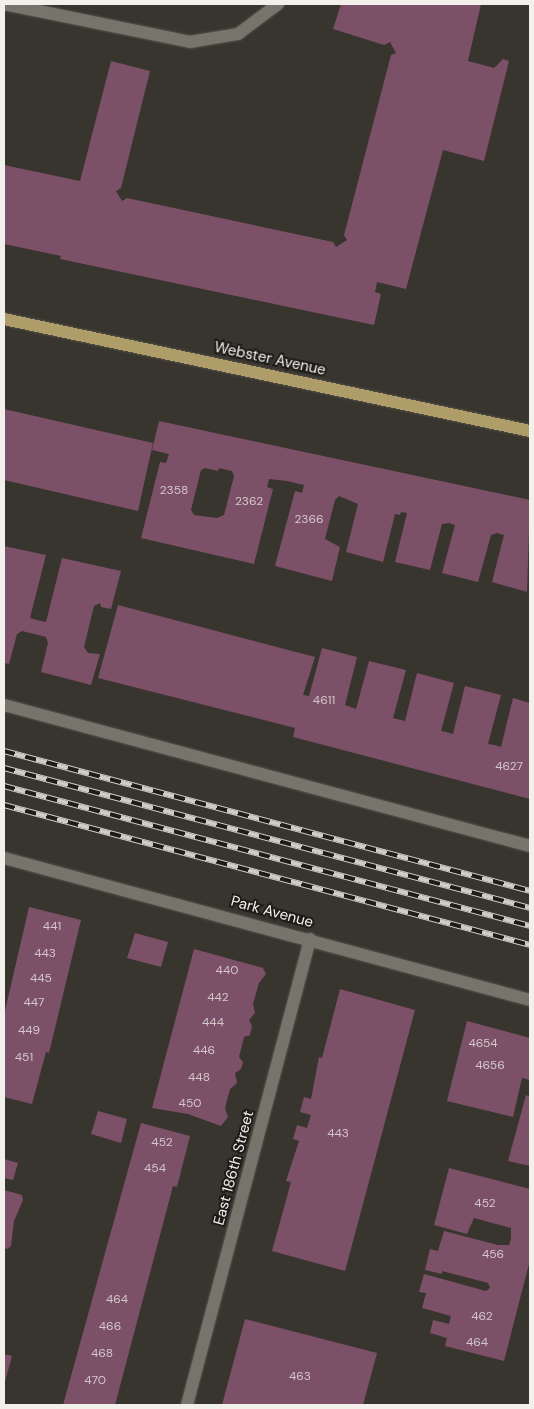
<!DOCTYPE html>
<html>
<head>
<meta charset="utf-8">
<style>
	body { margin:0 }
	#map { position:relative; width:534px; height:1409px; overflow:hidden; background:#38352e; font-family:"DM Sans",sans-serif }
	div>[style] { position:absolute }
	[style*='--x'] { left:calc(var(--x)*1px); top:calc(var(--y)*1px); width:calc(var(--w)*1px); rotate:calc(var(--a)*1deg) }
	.building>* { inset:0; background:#7c5067 }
	.roads { filter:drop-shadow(0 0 1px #56534d) drop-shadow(0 0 1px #56534d) }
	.street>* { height:12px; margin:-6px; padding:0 6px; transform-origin:6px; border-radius:6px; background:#77746c }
	.primary>* { height:12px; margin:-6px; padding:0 6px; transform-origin:6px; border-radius:6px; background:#ae9d68 }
	.rail>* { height:5.5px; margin-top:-2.75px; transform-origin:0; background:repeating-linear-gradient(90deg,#1e1c19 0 11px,#cecdc7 0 22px); box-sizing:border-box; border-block:1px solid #cecdc7 }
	span { translate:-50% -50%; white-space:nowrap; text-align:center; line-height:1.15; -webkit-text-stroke:4px #1e1c19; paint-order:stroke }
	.number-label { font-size:12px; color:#d4c8ca }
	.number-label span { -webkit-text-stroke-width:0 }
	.street-label { font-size:15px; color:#f1f0eb }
	.frame { position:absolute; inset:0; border:5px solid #f1f0eb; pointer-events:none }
</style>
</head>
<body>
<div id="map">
	<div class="building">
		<i style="clip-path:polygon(341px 4px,481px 4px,468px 61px,494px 68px,503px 59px,509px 61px,484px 161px,443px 150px,406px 289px,377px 282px,375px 292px,381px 294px,374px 325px,60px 259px,61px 256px,4px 244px,4px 165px,80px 181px,111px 61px,150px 71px,121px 188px,116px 191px,122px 201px,127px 198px,333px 242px,336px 247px,347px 240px,344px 235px,391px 55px,396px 53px,390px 42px,384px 45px,333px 29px)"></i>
		<i style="clip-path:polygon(4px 409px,153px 443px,138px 511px,4px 480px)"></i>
		<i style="clip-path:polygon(evenodd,159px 421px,530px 500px,527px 592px,492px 582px,504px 535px,497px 533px,491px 535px,478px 582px,442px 573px,455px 525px,449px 523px,442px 524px,430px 570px,395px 562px,407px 513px,401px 512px,400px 515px,395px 514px,383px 562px,346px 552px,358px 504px,339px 496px,335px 500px,325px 539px,340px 547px,332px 581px,275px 566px,295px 491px,302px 493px,304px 485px,287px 481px,269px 479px,267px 487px,273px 489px,254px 564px,141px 538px,160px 462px,166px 463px,169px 454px,152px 450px,159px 421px,205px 468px,218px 471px,219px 468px,232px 471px,234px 476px,224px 515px,217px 518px,194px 515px,191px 510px,201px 470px,205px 468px)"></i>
		<i style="clip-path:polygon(4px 546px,46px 555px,30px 618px,37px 620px,46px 622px,62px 558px,121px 571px,111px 609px,101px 607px,100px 603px,94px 606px,84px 647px,88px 653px,100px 654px,91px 685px,41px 672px,48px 643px,46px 637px,22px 631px,17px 634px,9px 664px,4px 663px)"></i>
		<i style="clip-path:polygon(118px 605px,315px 657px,303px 695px,309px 696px,322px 648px,357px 657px,345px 705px,356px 709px,369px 661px,406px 670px,393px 718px,405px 721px,417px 673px,454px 683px,441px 731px,446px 732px,453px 734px,465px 686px,501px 695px,488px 744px,494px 745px,501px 747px,513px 698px,530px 703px,530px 799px,293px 737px,295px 728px,98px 678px)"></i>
		<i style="clip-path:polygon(29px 907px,81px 920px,49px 1053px,46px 1052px,32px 1104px,4px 1097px,4px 1015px)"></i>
		<i style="clip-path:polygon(135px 933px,168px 942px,161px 967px,127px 958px)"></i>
		<i style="clip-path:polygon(194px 949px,263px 968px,266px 974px,259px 983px,253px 1004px,255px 1013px,249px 1020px,252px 1026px,250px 1035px,244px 1037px,239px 1057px,243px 1062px,241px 1069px,235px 1073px,237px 1083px,230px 1089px,225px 1108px,228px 1117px,221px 1126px,188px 1114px,152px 1108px)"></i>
		<i style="clip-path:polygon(340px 989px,415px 1010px,345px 1271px,272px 1251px,291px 1182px,286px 1181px,299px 1141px,293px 1139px,297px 1125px,307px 1128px,311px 1115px,300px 1112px,304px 1097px,311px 1099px,319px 1057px,322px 1058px)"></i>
		<i style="clip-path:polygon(467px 1021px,530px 1038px,530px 1080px,522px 1078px,513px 1117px,447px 1101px)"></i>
		<i style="clip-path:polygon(526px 1095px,530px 1097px,530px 1166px,508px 1161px)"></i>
		<i style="clip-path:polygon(98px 1111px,127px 1119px,121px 1143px,91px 1134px)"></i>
		<i style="clip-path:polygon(141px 1123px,190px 1136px,177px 1187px,173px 1186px,115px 1405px,63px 1405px)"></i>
		<i style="clip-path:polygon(4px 1159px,18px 1163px,13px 1180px,4px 1178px)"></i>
		<i style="clip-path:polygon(449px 1168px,530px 1189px,530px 1260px,504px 1361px,445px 1346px,447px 1338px,430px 1333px,433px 1320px,449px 1324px,451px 1316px,422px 1308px,426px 1293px,419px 1292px,424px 1274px,486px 1291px,490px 1288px,488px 1283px,442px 1271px,442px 1274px,425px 1270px,430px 1249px,438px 1251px,444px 1231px,498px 1245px,509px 1245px,511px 1238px,511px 1228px,474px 1218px,467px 1234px,434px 1225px)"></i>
		<i style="clip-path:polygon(4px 1190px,22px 1195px,23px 1200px,14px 1221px,11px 1246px,7px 1249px,4px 1248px)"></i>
		<i style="clip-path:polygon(245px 1319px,377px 1353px,363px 1405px,222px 1405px)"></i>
		<i style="clip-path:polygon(4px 1354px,12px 1356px,4px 1385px)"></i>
	</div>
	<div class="roads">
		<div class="street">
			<i style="--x:4;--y:4;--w:190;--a:11.5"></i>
			<i style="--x:190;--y:42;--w:49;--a:-9.5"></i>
			<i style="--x:238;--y:34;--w:50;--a:-36.9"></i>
			<i style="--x:4;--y:705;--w:545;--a:15.01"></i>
			<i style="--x:4;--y:858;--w:545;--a:15.11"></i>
			<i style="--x:187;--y:1405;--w:482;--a:-75.2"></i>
		</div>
		<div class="primary">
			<i style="--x:4;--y:319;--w:538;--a:12.02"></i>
		</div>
	</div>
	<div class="rail">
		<i style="--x:4;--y:751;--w:544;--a:14.9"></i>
		<i style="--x:4;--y:768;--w:544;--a:14.9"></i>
		<i style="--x:4;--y:786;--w:544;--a:14.9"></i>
		<i style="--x:4;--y:805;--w:544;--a:14.9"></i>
	</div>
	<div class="number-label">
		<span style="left:174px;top:491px">2358</span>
		<span style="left:249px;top:502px">2362</span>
		<span style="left:309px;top:520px">2366</span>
		<span style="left:324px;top:701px">4611</span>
		<span style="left:509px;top:767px">4627</span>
		<span style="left:52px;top:927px">441</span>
		<span style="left:45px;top:954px">443</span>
		<span style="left:227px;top:971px">440</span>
		<span style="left:41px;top:979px">445</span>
		<span style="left:218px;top:998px">442</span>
		<span style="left:34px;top:1003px">447</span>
		<span style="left:213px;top:1023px">444</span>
		<span style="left:29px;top:1031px">449</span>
		<span style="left:483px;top:1044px">4654</span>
		<span style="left:204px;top:1051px">446</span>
		<span style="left:24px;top:1058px">451</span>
		<span style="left:490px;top:1066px">4656</span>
		<span style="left:199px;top:1078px">448</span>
		<span style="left:190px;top:1104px">450</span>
		<span style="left:338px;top:1134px">443</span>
		<span style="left:162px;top:1143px">452</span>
		<span style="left:155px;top:1169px">454</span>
		<span style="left:485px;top:1204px">452</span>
		<span style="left:493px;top:1255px">456</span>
		<span style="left:117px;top:1300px">464</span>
		<span style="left:482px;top:1317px">462</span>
		<span style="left:110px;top:1327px">466</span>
		<span style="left:477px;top:1343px">464</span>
		<span style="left:102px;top:1354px">468</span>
		<span style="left:300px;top:1377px">463</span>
		<span style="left:95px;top:1381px">470</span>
	</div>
	<div class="street-label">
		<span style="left:270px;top:359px;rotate:12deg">Webster Avenue</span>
		<span style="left:272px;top:912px;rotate:15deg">Park Avenue</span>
		<span style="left:234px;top:1168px;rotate:-75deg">East 186th Street</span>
	</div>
	<div class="frame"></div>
</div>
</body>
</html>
